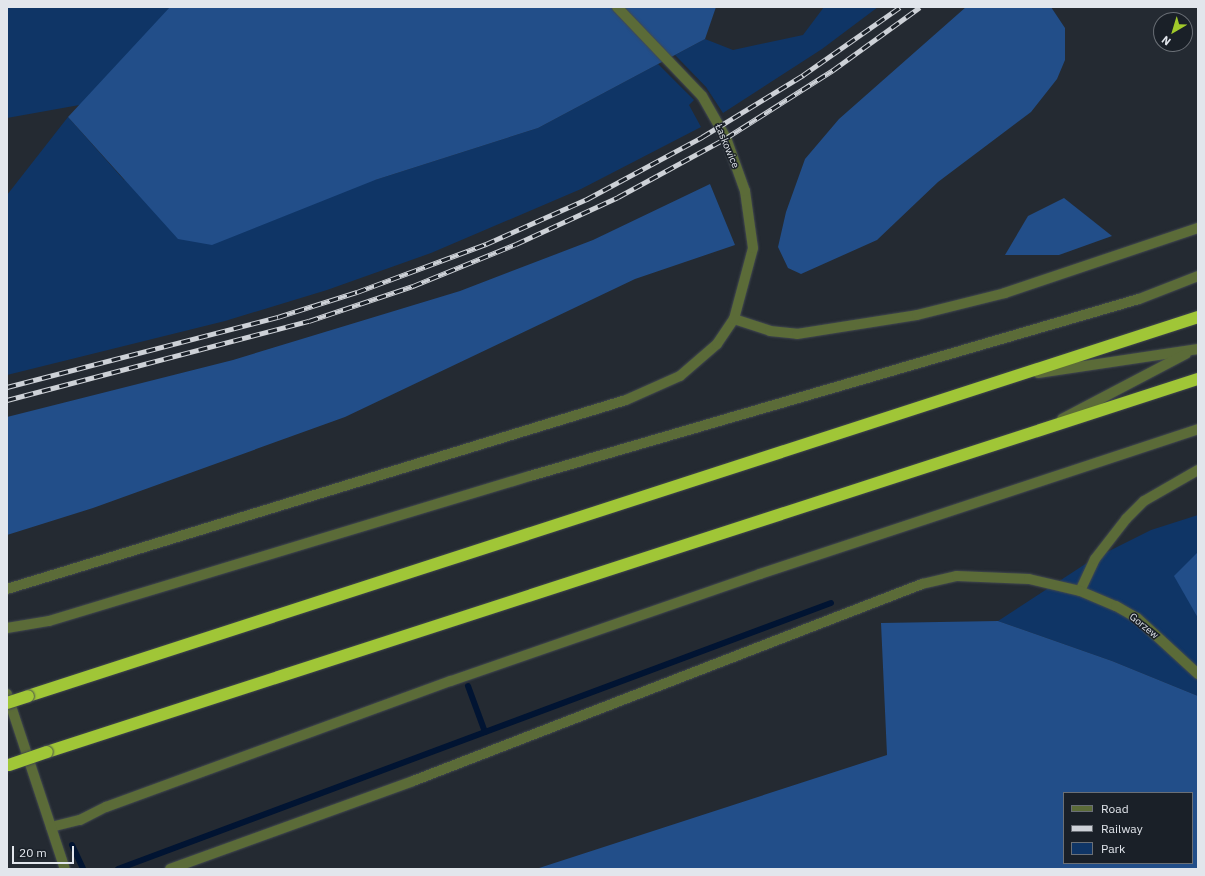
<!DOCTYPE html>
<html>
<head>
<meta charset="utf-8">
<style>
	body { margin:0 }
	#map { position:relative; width:1205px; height:876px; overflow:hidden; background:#242a32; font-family:"IBM Plex Sans",sans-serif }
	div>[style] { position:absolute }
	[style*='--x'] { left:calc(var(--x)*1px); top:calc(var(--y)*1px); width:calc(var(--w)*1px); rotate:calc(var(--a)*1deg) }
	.green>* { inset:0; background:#0f3566 }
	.forest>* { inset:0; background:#224e89 }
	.stream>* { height:6px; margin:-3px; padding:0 3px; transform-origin:3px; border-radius:3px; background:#011432 }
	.roads { filter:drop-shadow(0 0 1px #424850) drop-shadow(0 0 1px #424850) }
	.service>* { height:10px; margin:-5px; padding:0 5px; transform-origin:5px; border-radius:5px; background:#5b6b38 }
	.minor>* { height:10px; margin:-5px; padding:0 5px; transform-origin:5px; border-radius:5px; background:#5b6b38 }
	.motorway>* { height:12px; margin:-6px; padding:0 6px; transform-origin:6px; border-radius:6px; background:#a0c637 }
	.rail>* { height:4.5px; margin-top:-2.25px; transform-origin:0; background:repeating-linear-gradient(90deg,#1a2028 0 9px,#cdd1d7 0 18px); box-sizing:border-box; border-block:1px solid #cdd1d7 }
	.bridges { filter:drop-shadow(0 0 1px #424850) drop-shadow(0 0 1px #424850) }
	.motorway-bridge>* { height:12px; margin:-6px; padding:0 6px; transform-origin:6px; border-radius:6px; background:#a0c637 }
	span { translate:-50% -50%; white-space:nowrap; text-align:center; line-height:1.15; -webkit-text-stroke:3px #1a2028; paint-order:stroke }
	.street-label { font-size:10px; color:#e2e6ec }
	.frame { position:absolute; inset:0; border:8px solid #e2e6ec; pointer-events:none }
	.legend { position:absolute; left:1063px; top:792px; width:130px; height:72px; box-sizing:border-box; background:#1a2028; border:1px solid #6a6f76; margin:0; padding:5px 7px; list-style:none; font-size:12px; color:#e2e6ec }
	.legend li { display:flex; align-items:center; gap:8px; height:20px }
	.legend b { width:20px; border:1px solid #6a6f76 }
	.north { position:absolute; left:1153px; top:12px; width:40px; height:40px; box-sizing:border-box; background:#1a2028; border:1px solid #6a6f76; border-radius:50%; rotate:218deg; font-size:11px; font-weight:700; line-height:16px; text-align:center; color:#e2e6ec }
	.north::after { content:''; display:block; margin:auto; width:14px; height:18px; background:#a1c92a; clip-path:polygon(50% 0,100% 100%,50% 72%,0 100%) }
	.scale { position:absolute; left:12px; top:846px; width:62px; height:18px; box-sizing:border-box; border:2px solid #e2e6ec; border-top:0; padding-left:5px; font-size:12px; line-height:14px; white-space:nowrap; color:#e2e6ec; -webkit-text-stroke:3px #1a2028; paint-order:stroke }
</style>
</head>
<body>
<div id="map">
	<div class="green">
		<i style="clip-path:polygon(7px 7px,328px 7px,124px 97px,7px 118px)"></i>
		<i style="clip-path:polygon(824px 7px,878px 7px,822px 49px,723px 113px,706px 87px,675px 55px,705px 39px,733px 50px,803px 35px)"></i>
		<i style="clip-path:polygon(658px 64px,694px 100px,689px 105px,701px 127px,581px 189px,431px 253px,327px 290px,225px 321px,7px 375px,7px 195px,68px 117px,124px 180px,375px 180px,538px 128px)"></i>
		<i style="clip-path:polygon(1198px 515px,1198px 696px,1112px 661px,998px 621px,1093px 559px,1151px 530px)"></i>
	</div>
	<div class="forest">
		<i style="clip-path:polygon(170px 7px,716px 7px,705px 39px,538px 128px,375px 180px,212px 245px,178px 239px,68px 117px)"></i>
		<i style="clip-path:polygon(966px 7px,1051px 7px,1065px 28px,1065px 60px,1057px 79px,1031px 112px,938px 182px,877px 240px,801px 274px,788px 268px,778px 247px,786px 212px,805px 159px,839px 119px)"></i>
		<i style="clip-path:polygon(710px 184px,735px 245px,635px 279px,345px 417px,93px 508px,7px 535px,7px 417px,233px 360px,460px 291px,593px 240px)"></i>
		<i style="clip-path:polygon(1064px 198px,1112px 236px,1059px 255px,1005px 255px,1028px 216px)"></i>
		<i style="clip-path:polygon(1198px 552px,1198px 618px,1174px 576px)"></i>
		<i style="clip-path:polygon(evenodd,998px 621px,1112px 661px,1198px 696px,1198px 869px,536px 869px,887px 755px,881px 623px,998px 621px,1064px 793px,1192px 793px,1192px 863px,1064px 863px,1064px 793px)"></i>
	</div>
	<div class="stream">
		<i style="--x:468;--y:686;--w:49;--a:69.7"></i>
		<i style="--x:72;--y:845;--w:26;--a:65"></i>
		<i style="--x:118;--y:869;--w:761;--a:-20.46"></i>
	</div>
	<div class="roads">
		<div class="service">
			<i style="--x:734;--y:319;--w:38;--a:18"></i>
			<i style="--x:770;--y:331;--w:27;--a:6"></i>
			<i style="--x:797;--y:334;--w:121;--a:-9"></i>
			<i style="--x:917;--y:315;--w:91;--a:-14"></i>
			<i style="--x:1005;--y:293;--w:204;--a:-18.6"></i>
			<i style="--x:1038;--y:373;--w:162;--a:-8.5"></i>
			<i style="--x:1062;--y:419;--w:140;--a:-27.7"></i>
			<i style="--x:1080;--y:591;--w:35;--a:-65"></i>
			<i style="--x:1095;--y:559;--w:51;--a:-52.2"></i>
			<i style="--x:1126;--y:519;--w:25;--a:-45"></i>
			<i style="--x:1144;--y:501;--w:62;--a:-29.9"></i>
			<i style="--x:7;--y:628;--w:43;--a:-9.5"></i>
			<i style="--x:49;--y:621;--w:502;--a:-16.78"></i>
			<i style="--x:530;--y:476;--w:634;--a:-16.21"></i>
			<i style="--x:1139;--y:299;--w:63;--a:-21.3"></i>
			<i style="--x:51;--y:827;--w:30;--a:-14"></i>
			<i style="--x:80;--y:820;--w:29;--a:-27"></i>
			<i style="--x:106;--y:807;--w:367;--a:-20.1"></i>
			<i style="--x:451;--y:681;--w:327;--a:-19.1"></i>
			<i style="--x:760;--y:574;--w:461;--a:-18.3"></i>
		</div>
		<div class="minor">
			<i style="--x:7;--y:589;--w:647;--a:-16.98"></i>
			<i style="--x:626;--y:400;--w:59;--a:-24"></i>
			<i style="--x:680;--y:376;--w:49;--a:-40.9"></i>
			<i style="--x:717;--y:344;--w:30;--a:-56"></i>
			<i style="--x:734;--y:319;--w:73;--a:-75"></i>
			<i style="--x:753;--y:248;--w:58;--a:-98"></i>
			<i style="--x:745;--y:191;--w:56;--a:-109.7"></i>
			<i style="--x:726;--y:138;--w:48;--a:-119.7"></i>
			<i style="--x:702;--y:96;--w:123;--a:-133.7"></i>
			<i style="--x:7;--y:694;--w:184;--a:71.7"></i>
			<i style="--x:170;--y:869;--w:258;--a:-19.9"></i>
			<i style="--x:413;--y:781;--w:546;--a:-21.16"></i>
			<i style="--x:922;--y:584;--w:36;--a:-13"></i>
			<i style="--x:957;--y:576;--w:72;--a:2.4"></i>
			<i style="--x:1029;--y:579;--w:52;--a:13.2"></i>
			<i style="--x:1080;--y:591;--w:39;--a:23"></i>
			<i style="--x:1116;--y:606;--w:24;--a:30"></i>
			<i style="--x:1137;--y:618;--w:83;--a:42.6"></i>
		</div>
		<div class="motorway">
			<i style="--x:28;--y:696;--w:1230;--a:-17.95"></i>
			<i style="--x:47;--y:752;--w:1210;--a:-17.96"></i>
		</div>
	</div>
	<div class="rail">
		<i style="--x:7;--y:387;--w:280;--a:-14.5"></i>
		<i style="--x:278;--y:317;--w:83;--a:-17.6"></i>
		<i style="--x:357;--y:292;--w:138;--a:-20.4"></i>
		<i style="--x:486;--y:244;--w:111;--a:-24"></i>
		<i style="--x:587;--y:199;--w:131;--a:-28.3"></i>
		<i style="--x:702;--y:137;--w:119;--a:-31.5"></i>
		<i style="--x:803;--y:75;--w:118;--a:-35"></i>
		<i style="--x:7;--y:400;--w:312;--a:-14.7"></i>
		<i style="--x:309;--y:321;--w:110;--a:-18.6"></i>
		<i style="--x:413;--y:286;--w:111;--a:-22.2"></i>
		<i style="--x:516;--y:244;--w:112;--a:-24.7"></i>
		<i style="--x:618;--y:197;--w:123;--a:-28.6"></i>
		<i style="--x:726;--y:138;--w:127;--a:-32.4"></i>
		<i style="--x:833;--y:70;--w:107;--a:-35.9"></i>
	</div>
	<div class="bridges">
		<div class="motorway-bridge">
			<i style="--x:7;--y:703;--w:22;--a:-18"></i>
			<i style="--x:9;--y:765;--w:40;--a:-18.9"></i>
		</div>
	</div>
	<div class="street-label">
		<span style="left:727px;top:146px;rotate:67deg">Łaskowice</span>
		<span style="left:1144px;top:626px;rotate:39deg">Gorzew</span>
	</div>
	<div class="frame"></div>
	<ul class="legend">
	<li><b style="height:5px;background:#5b6b38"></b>Road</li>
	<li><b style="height:5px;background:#cdd1d7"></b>Railway</li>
	<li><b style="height:11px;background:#0f3566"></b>Park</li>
	</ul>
	<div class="north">N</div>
	<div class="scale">20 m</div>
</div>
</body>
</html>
